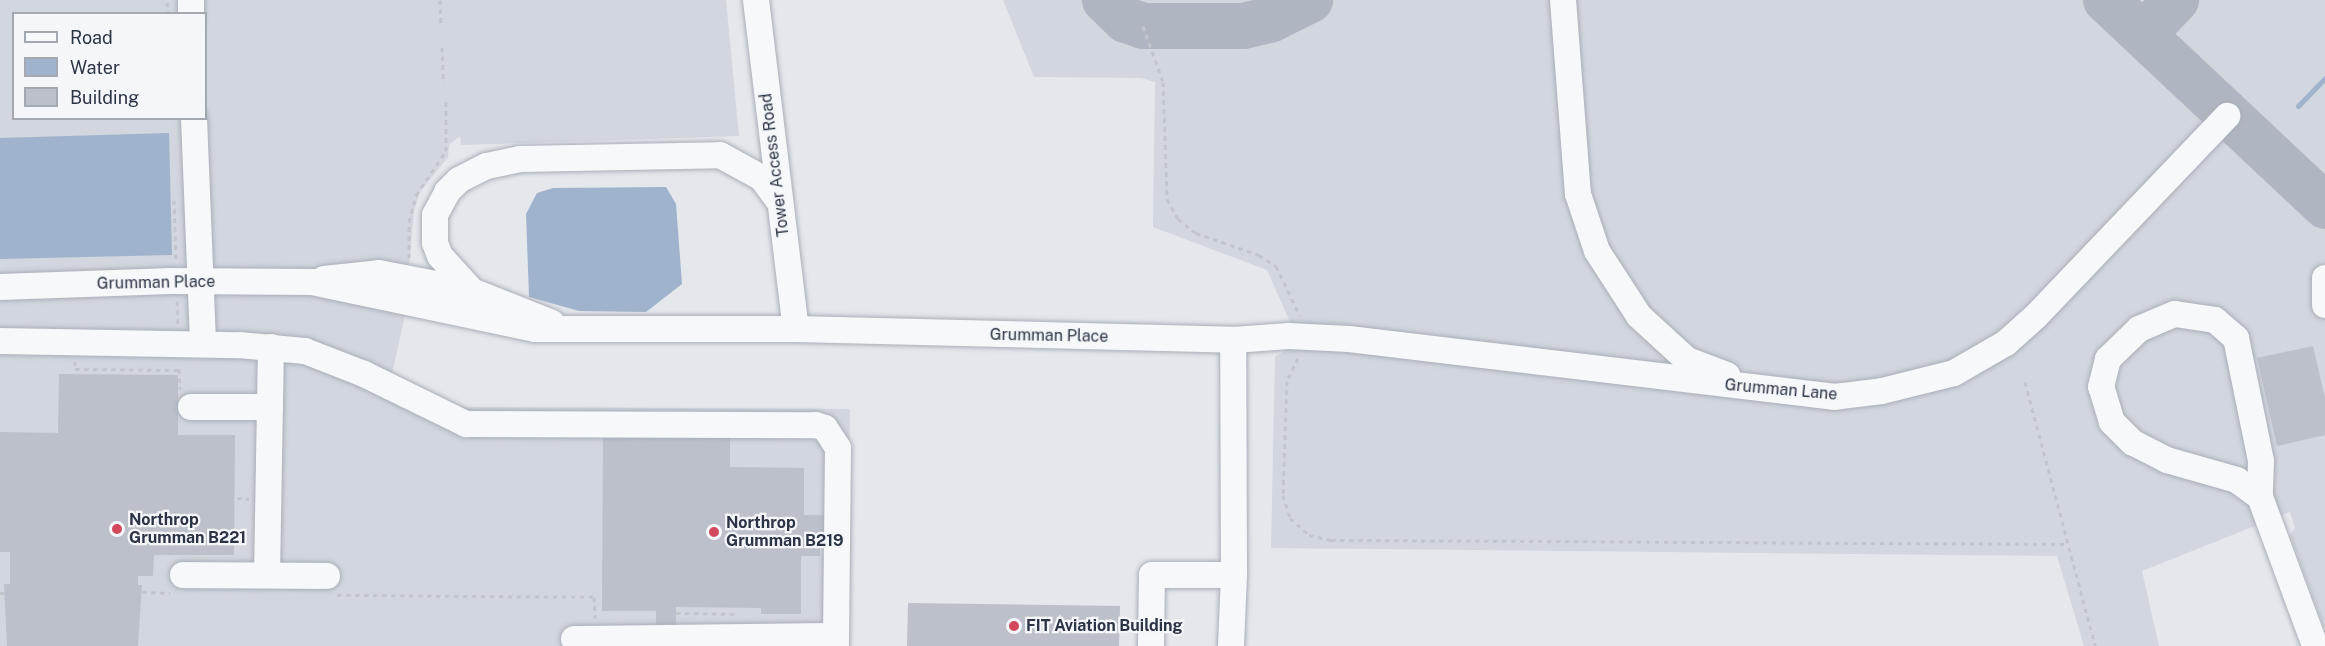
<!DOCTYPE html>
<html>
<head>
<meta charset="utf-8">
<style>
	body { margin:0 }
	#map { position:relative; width:2325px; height:646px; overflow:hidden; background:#e4e7ec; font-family:"Public Sans",sans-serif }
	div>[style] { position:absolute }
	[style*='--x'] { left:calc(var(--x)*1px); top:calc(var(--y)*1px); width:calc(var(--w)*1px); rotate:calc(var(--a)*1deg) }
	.built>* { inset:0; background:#d2d6de }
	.water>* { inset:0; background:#9fb4cc }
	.stream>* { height:5px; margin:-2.5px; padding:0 2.5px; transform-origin:2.5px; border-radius:2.5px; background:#9fb4cc }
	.taxiway>* { height:46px; margin:-23px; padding:0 23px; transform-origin:23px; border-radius:23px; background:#b0b6c1 }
	.building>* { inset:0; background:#bbc0ca }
	.path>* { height:3px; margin-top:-1.5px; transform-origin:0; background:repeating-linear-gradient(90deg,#c2c5cb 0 4.5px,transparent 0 9px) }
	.roads { filter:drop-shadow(0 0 2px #a9aeb7) drop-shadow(0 0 2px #a9aeb7) }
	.minor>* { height:26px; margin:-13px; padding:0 13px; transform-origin:13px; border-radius:13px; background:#f7f8fa }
	.dots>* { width:16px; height:16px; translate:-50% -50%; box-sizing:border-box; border:3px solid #f4f6f9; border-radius:50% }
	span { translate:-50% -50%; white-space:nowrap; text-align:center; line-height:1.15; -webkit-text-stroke:4.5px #f4f6f9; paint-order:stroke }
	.street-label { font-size:16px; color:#2b3445 }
	.poi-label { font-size:16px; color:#2b3445; font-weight:700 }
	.left { translate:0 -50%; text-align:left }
	.legend { position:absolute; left:12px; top:12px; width:195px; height:108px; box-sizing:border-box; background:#f4f6f9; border:2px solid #a4a8b1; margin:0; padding:8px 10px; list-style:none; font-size:18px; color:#2b3445 }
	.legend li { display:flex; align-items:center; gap:12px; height:30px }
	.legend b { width:30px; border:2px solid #a4a8b1 }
</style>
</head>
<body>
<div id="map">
	<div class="built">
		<i style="clip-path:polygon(evenodd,0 0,726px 0,739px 136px,461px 145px,460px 136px,449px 145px,448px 157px,420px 192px,414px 211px,409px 268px,415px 269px,392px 374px,455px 407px,850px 409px,847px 646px,0 646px,0 0,14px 14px,206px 14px,206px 118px,14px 118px,14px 14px)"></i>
		<i style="clip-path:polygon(1003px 0,2325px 0,2325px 630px,2290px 535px,2295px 528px,2290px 512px,2142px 571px,2159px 646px,2084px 646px,2057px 556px,1271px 548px,1275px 357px,1289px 348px,1290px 322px,1267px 270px,1153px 227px,1155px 82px,1141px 78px,1034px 77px)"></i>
	</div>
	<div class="water">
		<i style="clip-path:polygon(169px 133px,172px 255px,0 259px,0 138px)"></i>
		<i style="clip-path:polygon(666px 187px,676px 204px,682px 284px,646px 312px,579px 311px,529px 297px,526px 214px,537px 193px,553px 188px)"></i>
	</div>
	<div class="stream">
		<i style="--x:2298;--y:106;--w:39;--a:-46"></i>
	</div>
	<div class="taxiway">
		<i style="--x:1105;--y:0;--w:29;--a:44"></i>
		<i style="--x:1126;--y:20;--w:18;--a:19"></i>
		<i style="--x:1143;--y:26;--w:100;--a:0"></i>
		<i style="--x:1243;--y:26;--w:28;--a:-13"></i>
		<i style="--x:1270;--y:20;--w:45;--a:-26.6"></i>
		<i style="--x:2106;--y:0;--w:301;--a:43.2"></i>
		<i style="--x:2144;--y:34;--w:47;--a:-46.7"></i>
	</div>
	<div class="building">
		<i style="clip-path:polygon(2313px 346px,2325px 398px,2325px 435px,2277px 446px,2257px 358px)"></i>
		<i style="clip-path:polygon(59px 374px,178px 375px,178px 435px,235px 435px,234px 555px,154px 555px,153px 576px,138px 576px,138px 585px,142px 585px,138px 646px,7px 646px,4px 584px,10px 584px,10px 552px,0 552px,0 432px,58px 433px)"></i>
		<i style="clip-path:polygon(603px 431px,730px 431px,730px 467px,804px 468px,804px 515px,827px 515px,826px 549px,820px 549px,820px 556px,801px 556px,801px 614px,761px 614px,761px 608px,676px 607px,676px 633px,656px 633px,656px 611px,602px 611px)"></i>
		<i style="clip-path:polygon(908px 603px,1120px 606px,1119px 646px,907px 646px)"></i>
	</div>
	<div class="path">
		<i style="--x:440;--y:0;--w:25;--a:88"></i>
		<i style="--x:167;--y:2;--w:12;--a:85"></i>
		<i style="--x:1143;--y:26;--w:59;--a:70.3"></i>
		<i style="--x:1163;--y:82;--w:117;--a:88"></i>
		<i style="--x:1167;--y:199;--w:23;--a:61"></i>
		<i style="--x:1178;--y:219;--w:23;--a:38"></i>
		<i style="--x:1196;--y:233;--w:67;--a:19.2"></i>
		<i style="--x:1259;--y:255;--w:20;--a:33"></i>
		<i style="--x:1276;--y:266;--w:55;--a:64.4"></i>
		<i style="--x:442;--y:47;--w:36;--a:88"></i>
		<i style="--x:174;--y:200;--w:60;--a:88.1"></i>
		<i style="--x:409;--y:258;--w:36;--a:-90"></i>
		<i style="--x:409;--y:222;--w:28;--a:-75"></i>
		<i style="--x:416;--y:195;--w:53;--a:-55.7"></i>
		<i style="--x:446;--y:151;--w:49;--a:-90"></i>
		<i style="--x:177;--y:301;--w:23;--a:88"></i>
		<i style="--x:1298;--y:358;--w:25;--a:116"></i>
		<i style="--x:1287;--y:381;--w:114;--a:92"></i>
		<i style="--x:1283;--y:495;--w:24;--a:73"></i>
		<i style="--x:1290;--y:518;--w:25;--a:42"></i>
		<i style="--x:1309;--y:535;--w:23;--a:13"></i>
		<i style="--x:1331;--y:540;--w:737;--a:0.31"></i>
		<i style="--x:75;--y:361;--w:8;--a:90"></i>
		<i style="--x:75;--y:369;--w:104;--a:0.6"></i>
		<i style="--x:179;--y:369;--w:20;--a:87"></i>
		<i style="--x:2025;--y:382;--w:273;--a:75.1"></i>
		<i style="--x:237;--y:498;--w:12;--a:5"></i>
		<i style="--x:142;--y:592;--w:28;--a:2"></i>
		<i style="--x:0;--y:593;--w:4;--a:0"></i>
		<i style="--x:337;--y:595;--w:257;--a:0.4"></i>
		<i style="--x:594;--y:597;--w:21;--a:87"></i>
		<i style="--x:676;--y:613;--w:62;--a:0.9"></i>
	</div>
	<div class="roads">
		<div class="minor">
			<i style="--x:191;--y:0;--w:14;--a:90"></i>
			<i style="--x:756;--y:0;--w:331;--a:83.1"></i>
			<i style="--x:1563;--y:0;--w:195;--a:85.6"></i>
			<i style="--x:1578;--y:194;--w:60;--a:71.6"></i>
			<i style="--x:1597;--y:251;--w:77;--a:57.1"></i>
			<i style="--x:1639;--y:316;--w:65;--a:42.5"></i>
			<i style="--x:1687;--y:360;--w:43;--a:20.6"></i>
			<i style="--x:194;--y:118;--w:226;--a:87.7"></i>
			<i style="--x:2325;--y:278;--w:27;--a:90"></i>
			<i style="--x:324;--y:279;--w:55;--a:-6.2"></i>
			<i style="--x:379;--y:273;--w:95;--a:11"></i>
			<i style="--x:472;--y:291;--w:86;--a:21.8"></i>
			<i style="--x:0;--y:287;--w:171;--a:-2"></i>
			<i style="--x:171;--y:281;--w:141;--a:0.4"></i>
			<i style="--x:312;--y:282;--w:228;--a:11.9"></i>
			<i style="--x:535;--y:329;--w:261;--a:0"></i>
			<i style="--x:796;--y:329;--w:437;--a:1.4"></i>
			<i style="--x:1233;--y:340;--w:56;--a:-4.1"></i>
			<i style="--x:1289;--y:336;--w:60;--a:2.9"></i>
			<i style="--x:1349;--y:339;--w:488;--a:6.8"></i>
			<i style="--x:1834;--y:397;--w:48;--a:-7.1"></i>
			<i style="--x:1882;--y:391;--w:74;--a:-14"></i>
			<i style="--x:1954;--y:373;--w:60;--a:-30"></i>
			<i style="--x:2006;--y:343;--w:40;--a:-42"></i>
			<i style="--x:2036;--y:316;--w:277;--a:-46.3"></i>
			<i style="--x:472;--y:291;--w:47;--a:-132.4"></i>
			<i style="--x:440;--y:256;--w:14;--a:-111"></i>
			<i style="--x:435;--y:243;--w:28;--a:-90"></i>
			<i style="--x:435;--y:215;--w:26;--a:-62"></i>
			<i style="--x:447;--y:192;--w:17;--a:-45"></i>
			<i style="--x:459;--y:180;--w:31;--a:-27"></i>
			<i style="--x:487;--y:166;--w:34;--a:-12"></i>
			<i style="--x:520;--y:159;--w:200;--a:-1.1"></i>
			<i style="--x:720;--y:155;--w:48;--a:28.7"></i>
			<i style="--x:762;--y:178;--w:31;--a:54"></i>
			<i style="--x:0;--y:341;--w:239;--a:1"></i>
			<i style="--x:239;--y:345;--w:66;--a:5.2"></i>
			<i style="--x:305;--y:351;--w:63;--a:21.3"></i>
			<i style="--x:364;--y:374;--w:114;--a:26.1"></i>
			<i style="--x:466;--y:424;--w:350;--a:0.2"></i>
			<i style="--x:816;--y:425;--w:9;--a:18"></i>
			<i style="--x:825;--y:428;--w:24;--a:57"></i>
			<i style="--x:838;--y:448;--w:198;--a:90.6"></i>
			<i style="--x:191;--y:407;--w:79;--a:0"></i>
			<i style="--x:2260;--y:497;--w:29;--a:-144"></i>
			<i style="--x:2237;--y:480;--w:73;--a:-164.1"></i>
			<i style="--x:2167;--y:460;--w:38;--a:-153"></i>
			<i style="--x:2133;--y:443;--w:30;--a:-135"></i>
			<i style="--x:2112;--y:422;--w:37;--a:-107"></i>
			<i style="--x:2101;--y:387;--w:29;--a:-76"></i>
			<i style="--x:2108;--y:359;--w:43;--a:-44.1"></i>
			<i style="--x:2139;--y:329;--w:39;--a:-23"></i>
			<i style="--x:2175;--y:314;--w:40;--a:8.5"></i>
			<i style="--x:2215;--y:320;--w:28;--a:41"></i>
			<i style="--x:2236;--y:338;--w:126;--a:78.5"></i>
			<i style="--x:2261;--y:461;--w:36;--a:92"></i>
			<i style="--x:2260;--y:497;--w:159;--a:69.7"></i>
			<i style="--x:183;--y:575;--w:144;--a:0.4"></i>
			<i style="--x:267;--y:575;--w:228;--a:-89"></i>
			<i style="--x:574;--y:639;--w:262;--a:-0.7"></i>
			<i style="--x:1151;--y:646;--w:71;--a:-89.2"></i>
			<i style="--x:1152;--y:575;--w:82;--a:0"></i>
			<i style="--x:1231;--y:646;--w:71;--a:-87.6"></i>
			<i style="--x:1234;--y:575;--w:235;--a:-90.2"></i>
		</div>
	</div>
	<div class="dots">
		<i style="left:117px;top:529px;background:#d1495b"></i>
		<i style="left:714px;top:532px;background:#d1495b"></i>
		<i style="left:1014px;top:626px;background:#d1495b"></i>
	</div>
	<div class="street-label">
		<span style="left:775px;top:165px;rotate:-97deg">Tower Access Road</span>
		<span style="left:156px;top:283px;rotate:-1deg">Grumman Place</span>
		<span style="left:1049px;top:336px;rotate:1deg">Grumman Place</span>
		<span style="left:1781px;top:390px;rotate:5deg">Grumman Lane</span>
	</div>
	<div class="poi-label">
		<span class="left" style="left:129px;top:529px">Northrop<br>Grumman B221</span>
		<span class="left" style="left:726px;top:532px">Northrop<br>Grumman B219</span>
		<span class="left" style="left:1026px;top:626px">FIT Aviation Building</span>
	</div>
	<ul class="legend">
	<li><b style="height:8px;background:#f7f8fa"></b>Road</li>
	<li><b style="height:16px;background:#9fb4cc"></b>Water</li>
	<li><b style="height:16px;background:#bbc0ca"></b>Building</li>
	</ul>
</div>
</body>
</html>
